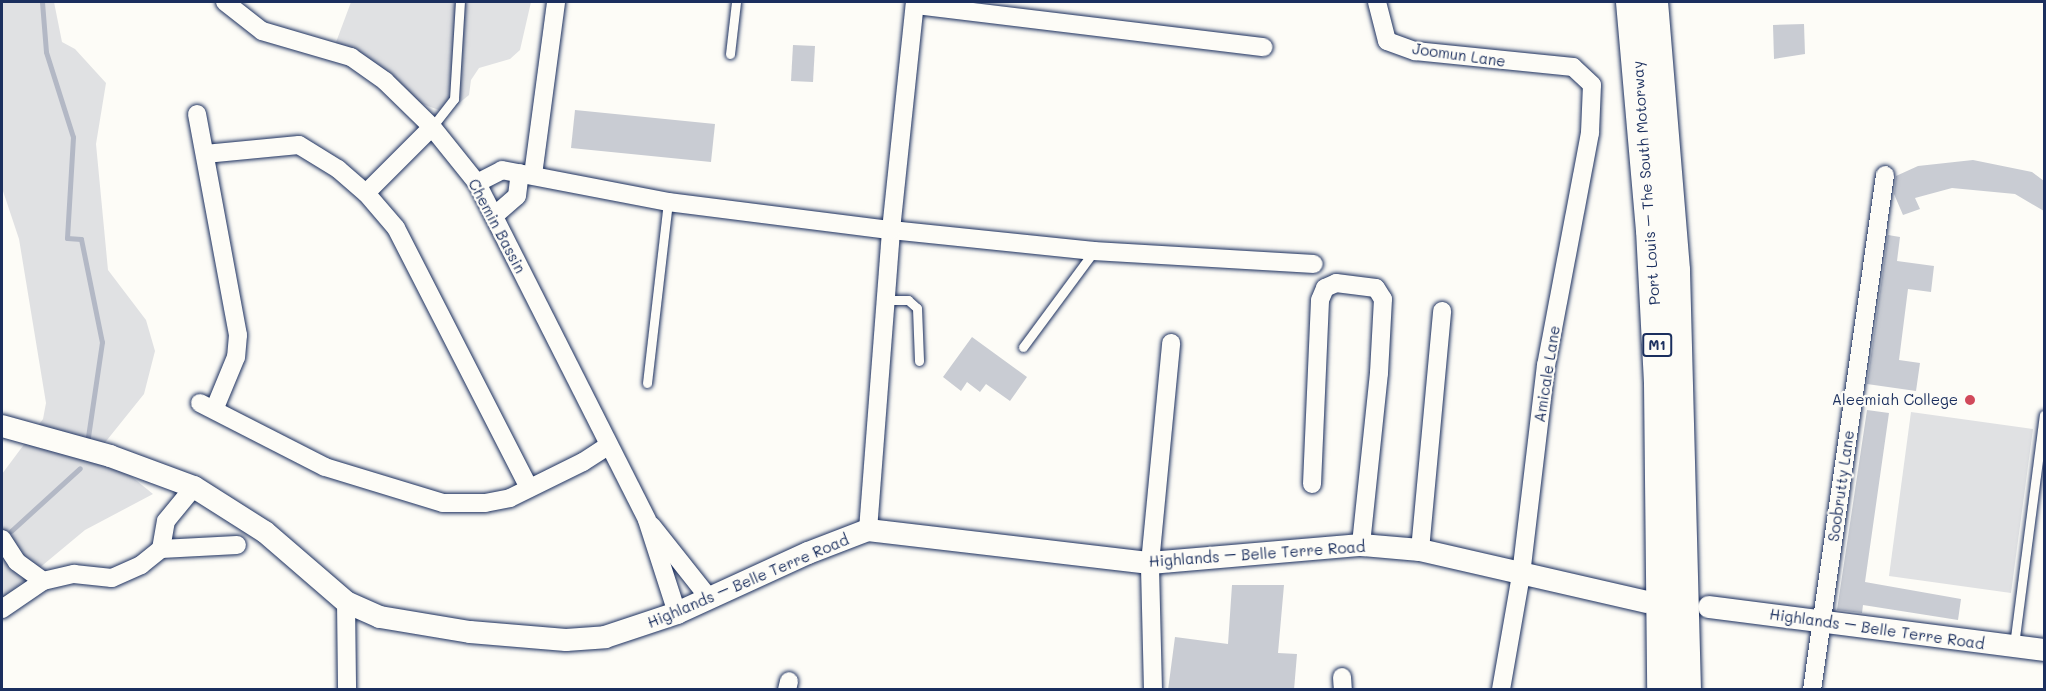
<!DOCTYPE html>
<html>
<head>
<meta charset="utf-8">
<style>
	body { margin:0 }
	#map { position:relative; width:2046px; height:691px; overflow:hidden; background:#fdfcf7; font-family:Mali,sans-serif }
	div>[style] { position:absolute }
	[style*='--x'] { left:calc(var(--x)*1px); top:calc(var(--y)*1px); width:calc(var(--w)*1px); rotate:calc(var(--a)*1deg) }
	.green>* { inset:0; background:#e0e1e3 }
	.stream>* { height:5px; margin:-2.5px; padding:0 2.5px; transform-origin:2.5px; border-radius:2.5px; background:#b3b8c5 }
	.building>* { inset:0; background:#c9ccd3 }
	.roads { filter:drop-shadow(0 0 2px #1b2f5e) drop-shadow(0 0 2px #1b2f5e) }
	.service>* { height:9px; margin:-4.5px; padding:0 4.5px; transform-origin:4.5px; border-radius:4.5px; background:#fdfcf7 }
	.minor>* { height:18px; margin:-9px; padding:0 9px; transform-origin:9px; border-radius:9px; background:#fdfcf7 }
	.tertiary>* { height:22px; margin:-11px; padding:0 11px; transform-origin:11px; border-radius:11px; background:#fdfcf7 }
	.trunk>* { height:30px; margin:-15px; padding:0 15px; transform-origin:15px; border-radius:15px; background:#fdfcf7 }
	.dots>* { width:16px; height:16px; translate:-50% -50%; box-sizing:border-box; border:3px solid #fdfcf7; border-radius:50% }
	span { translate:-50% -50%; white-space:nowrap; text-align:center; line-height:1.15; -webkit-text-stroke:4.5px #fdfcf7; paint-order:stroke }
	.shield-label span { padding:2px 4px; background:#fdfcf7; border:2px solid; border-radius:4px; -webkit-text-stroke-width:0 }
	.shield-label { font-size:14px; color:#1b2f5e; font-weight:700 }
	.street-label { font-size:15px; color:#1b2f5e }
	.poi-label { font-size:15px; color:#1b2f5e }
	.right { translate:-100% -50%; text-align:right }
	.frame { position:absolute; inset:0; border:3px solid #1b2f5e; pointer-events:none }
</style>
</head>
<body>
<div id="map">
	<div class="green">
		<i style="clip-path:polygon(2px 2px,54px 2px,62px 42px,75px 49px,106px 83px,96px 144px,108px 270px,146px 320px,155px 351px,144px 394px,99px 450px,153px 494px,85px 530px,2px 599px,2px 474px,43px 419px,46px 403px,19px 239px,2px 188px)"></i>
		<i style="clip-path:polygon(351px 2px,531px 2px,520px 50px,510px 59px,479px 68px,471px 80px,469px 95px,447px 113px,390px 92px,335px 45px)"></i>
		<i style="clip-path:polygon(1911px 412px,2033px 429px,2011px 593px,1889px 576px)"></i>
	</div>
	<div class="stream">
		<i style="--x:42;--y:2;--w:50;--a:85.4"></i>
		<i style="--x:46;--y:52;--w:89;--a:72.4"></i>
		<i style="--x:73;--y:137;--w:101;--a:93.4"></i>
		<i style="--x:67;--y:238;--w:14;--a:4"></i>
		<i style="--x:81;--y:239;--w:105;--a:78.5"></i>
		<i style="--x:102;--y:342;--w:102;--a:98.4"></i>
		<i style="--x:11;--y:531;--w:93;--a:-42.4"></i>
	</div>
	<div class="building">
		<i style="clip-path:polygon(1804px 24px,1805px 54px,1774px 59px,1773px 25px)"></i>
		<i style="clip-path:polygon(793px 45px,815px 46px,813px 82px,791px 81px)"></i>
		<i style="clip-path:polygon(575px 110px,715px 124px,711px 162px,571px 148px)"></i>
		<i style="clip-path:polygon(1973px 160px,2032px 172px,2044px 181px,2044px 211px,2015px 194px,1952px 188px,1915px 198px,1920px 209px,1903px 215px,1894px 194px,1896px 176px,1918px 166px)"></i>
		<i style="clip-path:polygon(1888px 235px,1900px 237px,1897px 261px,1934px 266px,1931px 292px,1908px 289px,1899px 360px,1920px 363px,1916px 391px,1867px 384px)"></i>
		<i style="clip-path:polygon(972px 337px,1027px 377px,1010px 401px,986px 384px,980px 392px,967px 382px,961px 391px,943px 377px)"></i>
		<i style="clip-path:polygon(1867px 410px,1889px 413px,1865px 582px,1961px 599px,1958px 620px,1863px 605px,1862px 613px,1837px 610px)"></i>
		<i style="clip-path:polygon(1232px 585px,1284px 585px,1278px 653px,1297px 654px,1294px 690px,1168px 690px,1175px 637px,1228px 644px)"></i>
	</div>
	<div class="roads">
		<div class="service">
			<i style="--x:730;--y:54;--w:52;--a:-83.4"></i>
			<i style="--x:432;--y:127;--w:36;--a:-52"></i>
			<i style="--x:454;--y:99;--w:97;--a:-86.5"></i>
			<i style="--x:886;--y:300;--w:22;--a:0"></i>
			<i style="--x:908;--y:300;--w:12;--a:42"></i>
			<i style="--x:917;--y:308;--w:53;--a:87.8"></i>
			<i style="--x:1023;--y:347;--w:119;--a:-53.5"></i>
			<i style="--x:647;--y:383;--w:182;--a:-83.4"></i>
			<i style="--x:2014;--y:645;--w:232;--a:-82.6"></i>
		</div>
		<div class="minor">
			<i style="--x:225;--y:2;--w:47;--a:38.1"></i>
			<i style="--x:262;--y:31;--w:93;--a:16.3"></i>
			<i style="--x:351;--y:57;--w:42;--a:35.2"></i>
			<i style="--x:385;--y:81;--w:66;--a:44.4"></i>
			<i style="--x:432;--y:127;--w:72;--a:51.2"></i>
			<i style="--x:477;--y:183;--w:377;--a:63.2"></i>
			<i style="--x:647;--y:520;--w:98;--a:72.1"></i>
			<i style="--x:1377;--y:2;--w:40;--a:75.6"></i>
			<i style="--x:1387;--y:41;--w:30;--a:20"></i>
			<i style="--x:1415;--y:51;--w:159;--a:5.8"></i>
			<i style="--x:1573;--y:67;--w:26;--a:43"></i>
			<i style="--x:1592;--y:85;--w:48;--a:92.4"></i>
			<i style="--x:1590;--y:133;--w:236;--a:100.7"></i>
			<i style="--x:1546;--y:365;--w:211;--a:96.8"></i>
			<i style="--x:1521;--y:575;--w:117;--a:99.9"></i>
			<i style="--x:915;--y:5;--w:351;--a:6.9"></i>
			<i style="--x:197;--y:114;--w:225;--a:79.5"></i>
			<i style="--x:238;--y:335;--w:22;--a:95"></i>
			<i style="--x:236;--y:357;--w:57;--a:112.5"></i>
			<i style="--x:205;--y:154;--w:94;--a:-5.5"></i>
			<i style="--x:299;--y:145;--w:46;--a:31.6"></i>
			<i style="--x:338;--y:169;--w:37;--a:41"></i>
			<i style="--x:366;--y:193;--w:46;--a:49.4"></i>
			<i style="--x:396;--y:228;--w:292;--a:62.9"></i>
			<i style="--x:533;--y:175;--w:175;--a:-82.4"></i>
			<i style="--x:477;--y:183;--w:28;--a:-27"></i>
			<i style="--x:502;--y:170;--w:169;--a:10.9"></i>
			<i style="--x:668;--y:202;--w:225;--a:7.2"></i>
			<i style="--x:891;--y:230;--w:204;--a:5.9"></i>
			<i style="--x:1094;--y:251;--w:220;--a:3.4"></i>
			<i style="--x:366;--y:193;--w:93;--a:-45"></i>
			<i style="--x:494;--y:216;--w:30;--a:-41"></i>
			<i style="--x:517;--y:196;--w:23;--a:-83"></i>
			<i style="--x:200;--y:403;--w:140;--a:27.1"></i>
			<i style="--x:325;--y:467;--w:123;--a:17"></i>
			<i style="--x:443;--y:503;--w:42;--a:0"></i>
			<i style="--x:485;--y:503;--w:25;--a:-11"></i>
			<i style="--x:510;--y:498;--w:81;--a:-26.3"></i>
			<i style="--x:583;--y:462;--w:31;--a:-33"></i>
			<i style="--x:1312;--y:484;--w:184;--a:-87.5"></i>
			<i style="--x:1320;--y:300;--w:13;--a:-67"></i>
			<i style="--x:1325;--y:288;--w:12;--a:-24"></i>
			<i style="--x:1336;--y:283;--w:40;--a:7.1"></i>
			<i style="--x:1376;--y:288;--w:13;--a:58"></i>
			<i style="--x:1383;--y:299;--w:74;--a:93.1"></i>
			<i style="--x:1379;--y:373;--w:173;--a:96"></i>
			<i style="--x:652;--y:526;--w:92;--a:51.6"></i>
			<i style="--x:868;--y:530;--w:301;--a:-85.6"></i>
			<i style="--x:891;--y:230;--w:229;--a:-84"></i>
			<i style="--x:2;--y:539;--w:27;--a:57"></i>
			<i style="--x:17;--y:562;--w:32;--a:36"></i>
			<i style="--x:43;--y:581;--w:32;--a:-13"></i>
			<i style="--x:74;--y:574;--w:38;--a:6"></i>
			<i style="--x:112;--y:578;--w:32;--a:-24"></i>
			<i style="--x:141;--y:565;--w:26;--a:-39"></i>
			<i style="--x:161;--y:549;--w:28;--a:-80"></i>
			<i style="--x:166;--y:521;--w:44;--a:-50.5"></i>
			<i style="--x:161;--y:549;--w:76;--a:-3"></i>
			<i style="--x:1420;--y:550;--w:240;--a:-84.7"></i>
			<i style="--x:346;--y:602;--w:88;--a:89.3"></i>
			<i style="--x:2;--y:609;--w:50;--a:-34.3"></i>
			<i style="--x:1342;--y:677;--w:13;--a:86"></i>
			<i style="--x:787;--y:690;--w:9;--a:-77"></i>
			<i style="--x:1153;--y:690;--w:127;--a:-91.4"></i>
			<i style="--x:1150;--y:563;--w:221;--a:-84.5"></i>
			<i style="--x:1812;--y:690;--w:520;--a:-81.93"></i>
		</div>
		<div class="tertiary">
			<i style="--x:2;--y:426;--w:112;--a:15.5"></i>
			<i style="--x:110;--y:456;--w:90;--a:20.3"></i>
			<i style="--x:194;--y:487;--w:84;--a:32.4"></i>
			<i style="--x:265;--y:532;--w:107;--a:40.8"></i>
			<i style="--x:346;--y:602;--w:37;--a:24"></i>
			<i style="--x:380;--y:617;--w:91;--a:9.5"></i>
			<i style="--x:470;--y:632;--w:96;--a:4.8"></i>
			<i style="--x:566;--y:640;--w:39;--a:-4"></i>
			<i style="--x:605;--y:637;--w:76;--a:-18.4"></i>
			<i style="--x:677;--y:613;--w:144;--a:-24.6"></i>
			<i style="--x:808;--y:553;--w:64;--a:-21"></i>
			<i style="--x:868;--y:530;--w:284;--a:6.7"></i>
			<i style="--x:1150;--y:563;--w:212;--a:-4.9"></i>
			<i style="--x:1361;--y:545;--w:59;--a:4.8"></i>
			<i style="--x:1420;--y:550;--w:233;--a:12.9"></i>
			<i style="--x:1709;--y:607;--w:338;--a:7.3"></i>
		</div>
		<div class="trunk">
			<i style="--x:1631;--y:2;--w:229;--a:85"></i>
			<i style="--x:1651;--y:230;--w:153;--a:87"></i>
			<i style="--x:1659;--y:383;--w:307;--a:89.4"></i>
			<i style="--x:1653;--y:2;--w:270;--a:85.3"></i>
			<i style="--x:1675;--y:271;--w:419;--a:88.5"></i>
		</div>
	</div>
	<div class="dots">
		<i style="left:1970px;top:400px;background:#d1495b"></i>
	</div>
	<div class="shield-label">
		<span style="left:1657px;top:345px">M1</span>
	</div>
	<div class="street-label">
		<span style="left:1459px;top:55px;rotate:8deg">Joomun Lane</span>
		<span style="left:1646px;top:183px;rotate:-94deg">Port Louis – The South Motorway</span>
		<span style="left:497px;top:226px;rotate:62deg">Chemin Bassin</span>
		<span style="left:1547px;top:374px;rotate:-81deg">Amicale Lane</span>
		<span style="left:1841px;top:486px;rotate:-82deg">Soobrutty Lane</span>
		<span style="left:1257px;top:554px;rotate:-4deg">Highlands – Belle Terre Road</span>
		<span style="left:748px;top:581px;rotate:-23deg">Highlands – Belle Terre Road</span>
		<span style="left:1877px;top:629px;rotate:8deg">Highlands – Belle Terre Road</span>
	</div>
	<div class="poi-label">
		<span class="right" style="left:1958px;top:400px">Aleemiah College</span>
	</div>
	<div class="frame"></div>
</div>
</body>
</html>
